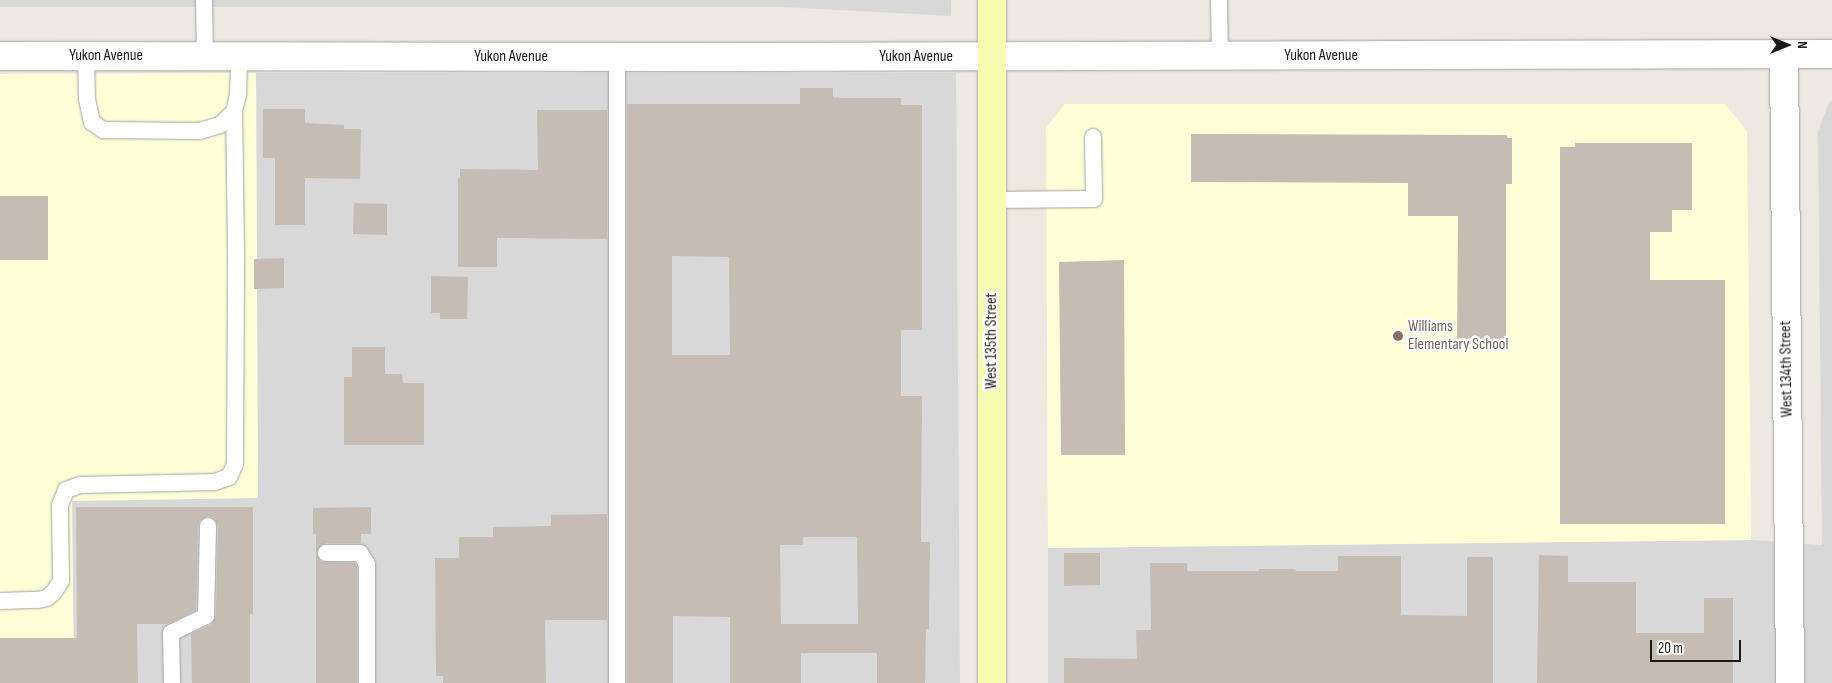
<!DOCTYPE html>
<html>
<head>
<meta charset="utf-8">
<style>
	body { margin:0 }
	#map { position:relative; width:1832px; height:683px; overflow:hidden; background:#ede9e0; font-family:"Sofia Sans Condensed",sans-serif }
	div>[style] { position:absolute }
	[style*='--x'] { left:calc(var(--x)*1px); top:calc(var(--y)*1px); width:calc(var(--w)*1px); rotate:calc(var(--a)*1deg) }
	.residential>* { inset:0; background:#d9d8d8 }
	.education>* { inset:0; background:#feffd7 }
	.building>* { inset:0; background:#c5bcb3 }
	.roads { filter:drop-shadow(0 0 1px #a2a2a2) drop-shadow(0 0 1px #a2a2a2) }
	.lane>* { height:16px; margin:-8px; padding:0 8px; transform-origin:8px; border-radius:8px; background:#fff }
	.street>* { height:28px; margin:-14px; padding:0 14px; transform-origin:14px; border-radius:14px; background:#fff }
	.secondary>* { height:28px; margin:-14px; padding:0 14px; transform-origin:14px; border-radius:14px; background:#f6fcaf }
	.dots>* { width:14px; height:14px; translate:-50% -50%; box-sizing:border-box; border:2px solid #fff; border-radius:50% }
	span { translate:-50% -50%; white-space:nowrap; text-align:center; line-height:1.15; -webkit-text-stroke:5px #fff; paint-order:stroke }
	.street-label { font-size:16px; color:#1b1b1b }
	.education-label { font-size:16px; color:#785e54 }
	.left { translate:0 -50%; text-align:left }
	.north { position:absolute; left:1762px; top:20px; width:50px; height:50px; -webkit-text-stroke:4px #fff; paint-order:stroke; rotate:90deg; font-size:14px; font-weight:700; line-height:20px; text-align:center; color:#1b1b1b }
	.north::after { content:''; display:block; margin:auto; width:18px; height:22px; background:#1b1b1b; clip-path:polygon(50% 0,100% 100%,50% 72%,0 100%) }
	.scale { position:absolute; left:1650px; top:640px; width:91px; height:22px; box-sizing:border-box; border:2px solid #1b1b1b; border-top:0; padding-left:6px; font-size:15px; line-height:18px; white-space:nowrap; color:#1b1b1b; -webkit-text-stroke:4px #fff; paint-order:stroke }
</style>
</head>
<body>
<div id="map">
	<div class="residential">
		<i style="clip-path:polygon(0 0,951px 0,951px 16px,783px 7px,0 7px)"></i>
		<i style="clip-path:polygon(256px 73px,956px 73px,960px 683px,74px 683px,72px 500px,258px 498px)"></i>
		<i style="clip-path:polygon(1832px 101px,1832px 683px,1048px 683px,1048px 548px,1751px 540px,1822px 545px,1818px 132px,1829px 102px)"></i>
	</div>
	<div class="education">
		<i style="clip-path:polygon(256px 73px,258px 498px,72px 501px,74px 683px,0 683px,0 74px)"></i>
		<i style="clip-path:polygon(1065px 104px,1725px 104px,1747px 131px,1751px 540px,1048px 548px,1046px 128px)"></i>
	</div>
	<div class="building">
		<i style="clip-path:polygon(evenodd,800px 88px,833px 88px,833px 97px,840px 98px,901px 98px,901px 105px,922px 105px,922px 330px,901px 330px,901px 396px,922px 396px,921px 542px,930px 542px,929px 629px,926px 629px,925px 683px,877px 683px,877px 653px,801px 653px,801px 683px,730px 683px,730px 617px,673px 616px,673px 683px,627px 683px,627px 104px,800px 104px,800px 88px,672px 256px,729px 257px,730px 355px,672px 355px,672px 256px,800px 88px,803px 537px,857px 537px,858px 624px,781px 624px,780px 545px,803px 545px,803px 537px)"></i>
		<i style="clip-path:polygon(263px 109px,305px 109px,305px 123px,344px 125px,344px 129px,361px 129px,360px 179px,305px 178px,305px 225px,275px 225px,275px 158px,263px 158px)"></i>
		<i style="clip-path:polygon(537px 110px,607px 110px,607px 239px,497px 238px,497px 267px,458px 267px,458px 178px,460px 178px,460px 169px,538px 170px)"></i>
		<i style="clip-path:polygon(1191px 134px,1507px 135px,1507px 138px,1512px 138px,1512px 184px,1506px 184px,1506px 350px,1457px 349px,1458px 216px,1408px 216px,1408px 183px,1191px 182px)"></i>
		<i style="clip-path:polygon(1575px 143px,1692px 143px,1692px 210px,1672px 210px,1672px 232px,1650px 232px,1650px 280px,1725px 280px,1725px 524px,1560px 524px,1560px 147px,1575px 147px)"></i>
		<i style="clip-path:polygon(0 196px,48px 196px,48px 260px,0 260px)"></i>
		<i style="clip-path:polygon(354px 203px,387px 204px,387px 235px,353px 234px)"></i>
		<i style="clip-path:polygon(284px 258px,284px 288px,254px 289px,254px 259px)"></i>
		<i style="clip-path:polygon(1124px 260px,1125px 455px,1061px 455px,1059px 262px)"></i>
		<i style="clip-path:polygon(431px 276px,468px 277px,467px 319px,440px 319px,440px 313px,431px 313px)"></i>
		<i style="clip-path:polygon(352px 347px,385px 347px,385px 374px,402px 374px,403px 383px,424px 383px,424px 445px,344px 445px,344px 377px,352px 377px)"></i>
		<i style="clip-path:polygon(76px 507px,253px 507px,253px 614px,250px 614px,250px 683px,192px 683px,191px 634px,211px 625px,216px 616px,218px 526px,214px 518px,208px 516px,200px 520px,198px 526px,196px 610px,168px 624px,137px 624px,138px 683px,0 683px,0 638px,77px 638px)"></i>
		<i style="clip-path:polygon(371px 507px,371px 534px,361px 534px,361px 543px,326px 543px,321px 545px,316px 553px,321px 562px,355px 563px,357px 567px,357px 683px,316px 683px,316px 534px,313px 534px,313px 508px)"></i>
		<i style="clip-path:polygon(607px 514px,607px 620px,545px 620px,546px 683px,443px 683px,443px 676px,436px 676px,435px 558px,459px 558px,459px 537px,493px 537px,493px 527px,551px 526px,551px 515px)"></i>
		<i style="clip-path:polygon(1064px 553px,1100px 553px,1100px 585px,1064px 586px)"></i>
		<i style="clip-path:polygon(1539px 555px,1568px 556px,1568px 582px,1636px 582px,1636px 633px,1704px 633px,1704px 598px,1733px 598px,1733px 683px,1537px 683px)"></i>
		<i style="clip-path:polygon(1338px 556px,1401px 556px,1401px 615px,1467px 616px,1467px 557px,1493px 557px,1493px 683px,1064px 683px,1064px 658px,1137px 659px,1136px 630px,1151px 630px,1150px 563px,1187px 563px,1187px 571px,1259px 571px,1259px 569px,1295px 569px,1296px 571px,1338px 571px)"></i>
	</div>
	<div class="roads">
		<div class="lane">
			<i style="--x:204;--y:0;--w:56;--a:89"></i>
			<i style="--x:1219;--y:0;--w:57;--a:89"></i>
			<i style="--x:86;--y:56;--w:43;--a:88.7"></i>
			<i style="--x:87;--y:99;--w:24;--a:78"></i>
			<i style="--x:92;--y:122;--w:14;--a:36"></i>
			<i style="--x:103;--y:130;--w:97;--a:0.6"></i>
			<i style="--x:200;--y:131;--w:21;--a:-17"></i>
			<i style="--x:220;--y:125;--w:19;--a:-43"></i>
			<i style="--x:234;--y:112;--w:17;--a:-77"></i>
			<i style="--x:238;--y:95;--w:38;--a:-88"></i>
			<i style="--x:992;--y:200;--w:102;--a:-0.6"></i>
			<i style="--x:1094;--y:199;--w:62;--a:-90.9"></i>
			<i style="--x:326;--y:553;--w:34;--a:0"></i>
			<i style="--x:360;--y:553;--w:13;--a:58"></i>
			<i style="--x:367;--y:564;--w:119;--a:90"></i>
			<i style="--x:0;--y:601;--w:38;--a:-2"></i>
			<i style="--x:38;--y:600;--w:9;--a:-13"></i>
			<i style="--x:47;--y:598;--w:9;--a:-41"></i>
			<i style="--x:54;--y:592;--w:13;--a:-58"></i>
			<i style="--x:61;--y:581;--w:76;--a:-90.8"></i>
			<i style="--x:60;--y:505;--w:16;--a:-68"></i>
			<i style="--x:66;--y:490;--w:15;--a:-20"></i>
			<i style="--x:80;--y:485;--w:135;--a:-1.3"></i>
			<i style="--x:215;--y:482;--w:15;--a:-20"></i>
			<i style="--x:229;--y:477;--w:14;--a:-65"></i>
			<i style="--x:235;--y:464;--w:214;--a:-89.7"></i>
			<i style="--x:236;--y:250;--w:138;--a:-90.8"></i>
			<i style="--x:172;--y:683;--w:50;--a:-91.1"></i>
			<i style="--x:171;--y:633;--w:39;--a:-26"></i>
			<i style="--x:206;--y:616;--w:90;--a:-88.7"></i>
			<i style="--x:617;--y:683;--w:626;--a:-90"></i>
		</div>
		<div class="street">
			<i style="--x:1784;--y:54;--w:629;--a:89.45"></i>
			<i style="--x:0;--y:56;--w:729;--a:0.08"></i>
			<i style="--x:729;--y:57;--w:1103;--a:-0.16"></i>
		</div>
		<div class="secondary">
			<i style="--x:992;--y:683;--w:683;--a:-90"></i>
		</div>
	</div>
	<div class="dots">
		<i style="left:1398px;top:336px;background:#8d6e63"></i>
	</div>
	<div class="street-label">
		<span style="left:106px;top:56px">Yukon Avenue</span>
		<span style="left:1321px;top:56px">Yukon Avenue</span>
		<span style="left:511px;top:57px">Yukon Avenue</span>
		<span style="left:916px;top:57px">Yukon Avenue</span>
		<span style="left:992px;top:341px;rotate:-90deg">West 135th Street</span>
		<span style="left:1787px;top:369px;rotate:-91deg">West 134th Street</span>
	</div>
	<div class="education-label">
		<span class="left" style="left:1408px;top:336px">Williams<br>Elementary School</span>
	</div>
	<div class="north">N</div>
	<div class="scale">20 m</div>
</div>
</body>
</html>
